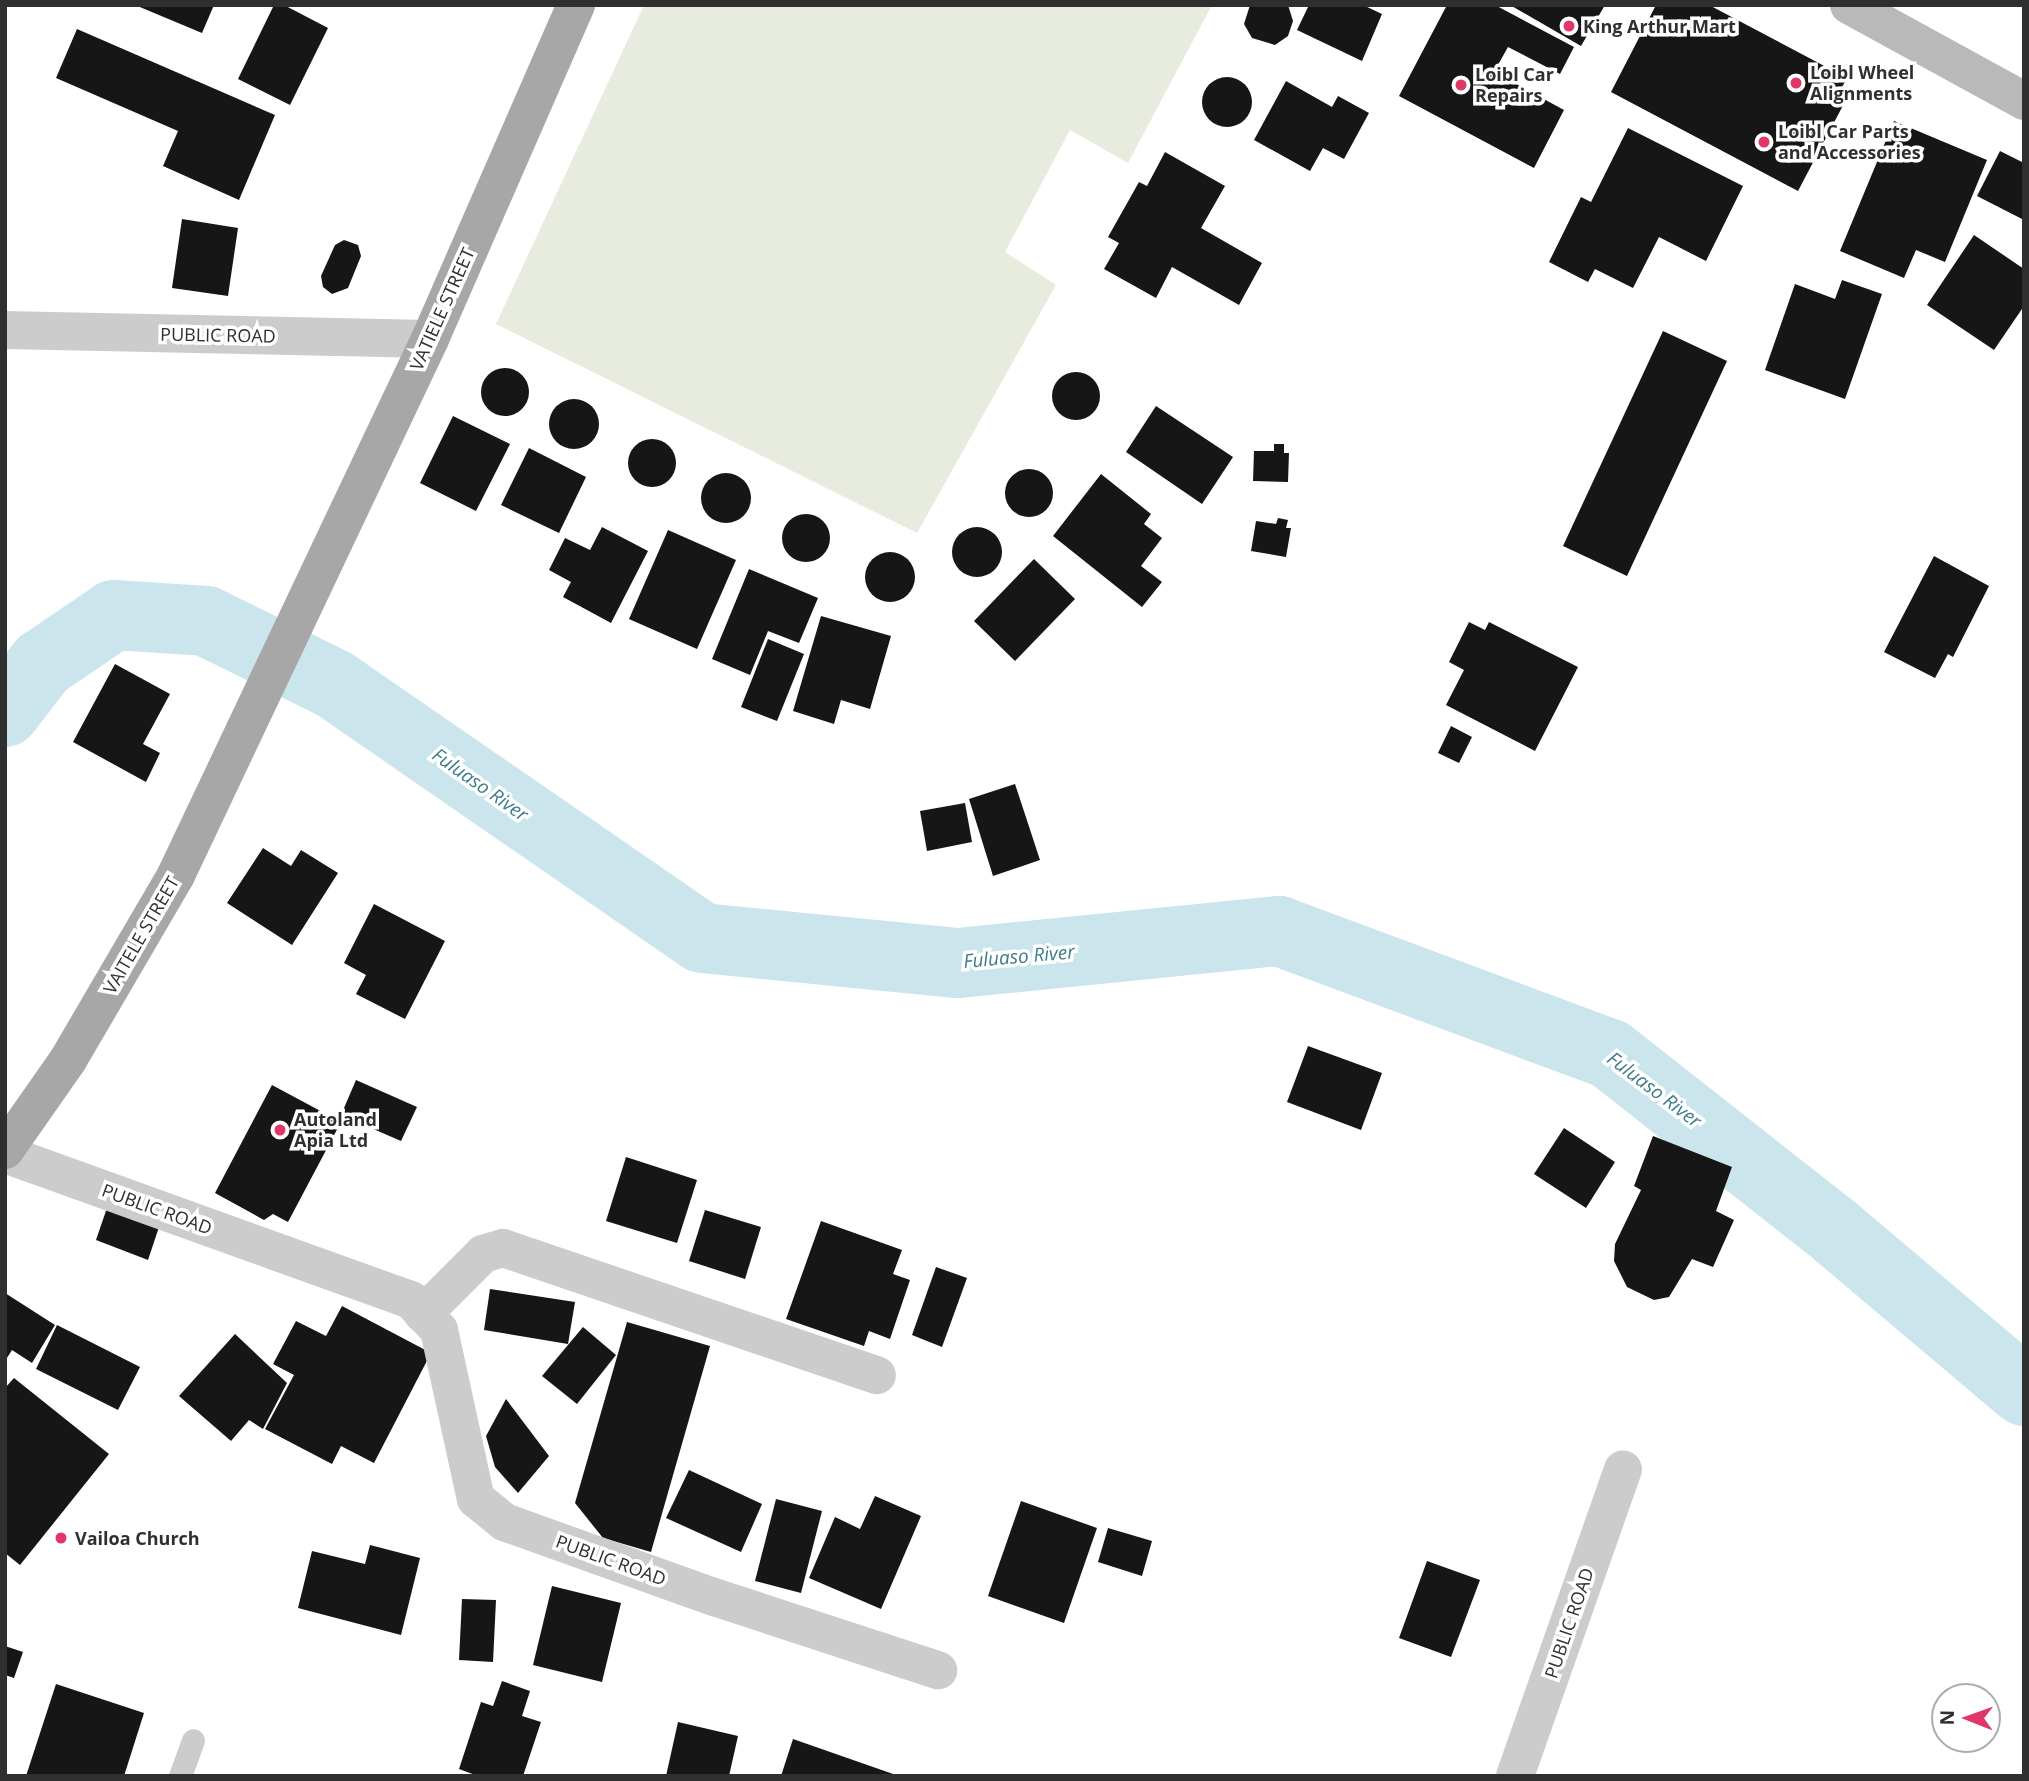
<!DOCTYPE html>
<html>
<head>
<meta charset="utf-8">
<style>
	body { margin:0 }
	#map { position:relative; width:2029px; height:1781px; overflow:hidden; background:#fff; font-family:"Open Sans",sans-serif }
	div>[style] { position:absolute }
	[style*='--x'] { left:calc(var(--x)*1px); top:calc(var(--y)*1px); width:calc(var(--w)*1px); rotate:calc(var(--a)*1deg) }
	.green>* { inset:0; background:#e8ecde }
	.river>* { height:70px; margin:-35px; padding:0 35px; transform-origin:35px; border-radius:35px; background:#cae5eb }
	.building>* { inset:0; background:#161616 }
	.round { border-radius:50% }
	.service>* { height:23px; margin:-11.5px; padding:0 11.5px; transform-origin:11.5px; border-radius:11.5px; background:#ccc }
	.minor>* { height:38px; margin:-19px; padding:0 19px; transform-origin:19px; border-radius:19px; background:#ccc }
	.secondary>* { height:38px; margin:-19px; padding:0 19px; transform-origin:19px; border-radius:19px; background:#b9b9b9 }
	.primary>* { height:38px; margin:-19px; padding:0 19px; transform-origin:19px; border-radius:19px; background:#a7a7a7 }
	.dots>* { width:19px; height:19px; translate:-50% -50%; box-sizing:border-box; border:4px solid #fff; border-radius:50% }
	span { translate:-50% -50%; white-space:nowrap; text-align:center; line-height:1.15; -webkit-text-stroke:7px #fff; paint-order:stroke }
	.poi-label { font-size:18px; color:#2f2f2f; font-weight:700 }
	.left { translate:0 -50%; text-align:left }
	.street-label { font-size:18px; color:#2f2f2f }
	.water-label { font-size:19px; color:#3d7c89; font-style:italic }
	.frame { position:absolute; inset:0; border:7px solid #2f2f2f; pointer-events:none }
	.north { position:absolute; left:1931px; top:1683px; width:70px; height:70px; box-sizing:border-box; background:#fff; border:2px solid #acacac; border-radius:50%; rotate:271deg; font-size:19px; font-weight:700; line-height:28px; text-align:center; color:#2f2f2f }
	.north::after { content:''; display:block; margin:auto; width:24px; height:32px; background:#e13768; clip-path:polygon(50% 0,100% 100%,50% 72%,0 100%) }
</style>
</head>
<body>
<div id="map">
	<div class="green">
		<i style="clip-path:polygon(644px 5px,1212px 5px,1128px 163px,1070px 130px,1005px 252px,1056px 285px,917px 533px,496px 324px)"></i>
	</div>
	<div class="river">
		<i style="--x:5;--y:712;--w:61;--a:-52.4"></i>
		<i style="--x:42;--y:664;--w:87;--a:-34.2"></i>
		<i style="--x:114;--y:615;--w:92;--a:3.7"></i>
		<i style="--x:206;--y:621;--w:143;--a:26.2"></i>
		<i style="--x:334;--y:684;--w:447;--a:34.6"></i>
		<i style="--x:702;--y:938;--w:257;--a:5.6"></i>
		<i style="--x:958;--y:963;--w:323;--a:-5.7"></i>
		<i style="--x:1279;--y:931;--w:353;--a:20.4"></i>
		<i style="--x:1610;--y:1054;--w:288;--a:38.2"></i>
		<i style="--x:1836;--y:1232;--w:246;--a:40.2"></i>
	</div>
	<div class="building">
		<i style="clip-path:polygon(135px 5px,214px 5px,202px 33px)"></i>
		<i style="clip-path:polygon(274px 5px,284px 5px,328px 28px,290px 105px,238px 79px)"></i>
		<i style="clip-path:polygon(1250px 5px,1288px 5px,1293px 21px,1288px 36px,1275px 45px,1252px 38px,1244px 24px)"></i>
		<i style="clip-path:polygon(1309px 5px,1363px 5px,1382px 14px,1362px 61px,1297px 30px)"></i>
		<i style="clip-path:polygon(1447px 5px,1495px 5px,1574px 47px,1560px 74px,1508px 47px,1494px 72px,1564px 110px,1534px 168px,1399px 96px)"></i>
		<i style="clip-path:polygon(1510px 5px,1605px 5px,1581px 46px)"></i>
		<i style="clip-path:polygon(1656px 5px,1709px 5px,1847px 78px,1841px 89px,1849px 94px,1798px 191px,1611px 92px)"></i>
		<i style="clip-path:polygon(77px 29px,275px 115px,239px 200px,163px 166px,178px 131px,56px 78px)"></i>
		<i class="round" style="left:1202px;top:77px;width:50px;height:50px"></i>
		<i style="clip-path:polygon(1286px 81px,1332px 107px,1338px 96px,1369px 113px,1344px 159px,1323px 148px,1310px 171px,1254px 140px)"></i>
		<i style="clip-path:polygon(1894px 121px,1987px 160px,1945px 262px,1916px 250px,1904px 278px,1840px 251px)"></i>
		<i style="clip-path:polygon(1628px 128px,1743px 186px,1706px 261px,1659px 237px,1633px 288px,1595px 269px,1588px 282px,1549px 262px,1581px 197px,1591px 202px)"></i>
		<i style="clip-path:polygon(2000px 151px,2024px 163px,2024px 220px,1977px 196px)"></i>
		<i style="clip-path:polygon(1165px 152px,1225px 186px,1201px 228px,1262px 263px,1239px 305px,1172px 267px,1156px 298px,1104px 269px,1119px 243px,1108px 237px,1139px 182px,1147px 186px)"></i>
		<i style="clip-path:polygon(182px 219px,238px 228px,228px 296px,172px 288px)"></i>
		<i style="clip-path:polygon(1974px 235px,2024px 269px,2024px 306px,1994px 350px,1927px 305px)"></i>
		<i style="clip-path:polygon(344px 240px,358px 245px,361px 256px,348px 288px,332px 294px,323px 287px,321px 276px,335px 245px)"></i>
		<i style="clip-path:polygon(1842px 280px,1882px 294px,1845px 399px,1765px 370px,1795px 284px,1835px 299px)"></i>
		<i style="clip-path:polygon(1663px 331px,1727px 361px,1627px 576px,1563px 546px)"></i>
		<i class="round" style="left:481px;top:368px;width:48px;height:48px"></i>
		<i class="round" style="left:1052px;top:372px;width:48px;height:48px"></i>
		<i class="round" style="left:549px;top:399px;width:50px;height:50px"></i>
		<i style="clip-path:polygon(1156px 406px,1233px 457px,1202px 504px,1126px 452px)"></i>
		<i style="clip-path:polygon(453px 416px,510px 444px,476px 511px,420px 483px)"></i>
		<i class="round" style="left:628px;top:439px;width:48px;height:48px"></i>
		<i style="clip-path:polygon(1274px 444px,1284px 444px,1284px 453px,1289px 453px,1288px 482px,1253px 481px,1254px 451px,1274px 451px)"></i>
		<i style="clip-path:polygon(529px 448px,586px 477px,559px 533px,501px 505px)"></i>
		<i class="round" style="left:1005px;top:469px;width:48px;height:48px"></i>
		<i class="round" style="left:701px;top:473px;width:50px;height:50px"></i>
		<i style="clip-path:polygon(1101px 474px,1151px 514px,1144px 524px,1162px 538px,1141px 566px,1162px 582px,1142px 607px,1053px 536px)"></i>
		<i class="round" style="left:782px;top:514px;width:48px;height:48px"></i>
		<i style="clip-path:polygon(1278px 518px,1288px 520px,1286px 528px,1291px 528px,1286px 557px,1251px 551px,1256px 521px,1276px 524px)"></i>
		<i style="clip-path:polygon(602px 527px,648px 551px,611px 623px,563px 597px,571px 582px,549px 570px,565px 538px,590px 550px)"></i>
		<i class="round" style="left:952px;top:527px;width:50px;height:50px"></i>
		<i style="clip-path:polygon(668px 530px,736px 560px,697px 649px,629px 619px)"></i>
		<i class="round" style="left:865px;top:552px;width:50px;height:50px"></i>
		<i style="clip-path:polygon(1934px 556px,1989px 586px,1953px 657px,1948px 654px,1935px 678px,1884px 652px)"></i>
		<i style="clip-path:polygon(1034px 559px,1075px 599px,1015px 661px,974px 621px)"></i>
		<i style="clip-path:polygon(749px 569px,818px 598px,799px 643px,768px 631px,750px 675px,712px 659px)"></i>
		<i style="clip-path:polygon(821px 616px,891px 636px,870px 709px,841px 700px,834px 724px,793px 711px)"></i>
		<i style="clip-path:polygon(1469px 622px,1485px 630px,1489px 622px,1578px 667px,1535px 751px,1446px 705px,1464px 670px,1449px 662px)"></i>
		<i style="clip-path:polygon(768px 639px,804px 654px,777px 721px,741px 707px)"></i>
		<i style="clip-path:polygon(115px 664px,170px 694px,143px 744px,160px 753px,146px 782px,73px 742px)"></i>
		<i style="clip-path:polygon(1451px 726px,1472px 737px,1459px 763px,1438px 753px)"></i>
		<i style="clip-path:polygon(1015px 784px,1040px 860px,993px 876px,969px 799px)"></i>
		<i style="clip-path:polygon(965px 803px,972px 842px,927px 851px,920px 811px)"></i>
		<i style="clip-path:polygon(263px 848px,291px 866px,301px 850px,338px 873px,292px 945px,227px 903px)"></i>
		<i style="clip-path:polygon(374px 904px,445px 941px,405px 1019px,356px 994px,366px 975px,344px 963px)"></i>
		<i style="clip-path:polygon(1308px 1046px,1382px 1073px,1361px 1130px,1287px 1102px)"></i>
		<i style="clip-path:polygon(356px 1080px,417px 1107px,401px 1141px,341px 1115px)"></i>
		<i style="clip-path:polygon(272px 1085px,341px 1122px,288px 1222px,273px 1214px,264px 1220px,215px 1193px)"></i>
		<i style="clip-path:polygon(1564px 1128px,1615px 1162px,1586px 1208px,1534px 1174px)"></i>
		<i style="clip-path:polygon(1653px 1136px,1732px 1167px,1716px 1211px,1734px 1220px,1713px 1267px,1692px 1259px,1669px 1297px,1654px 1300px,1627px 1287px,1614px 1261px,1615px 1244px,1641px 1190px,1634px 1186px)"></i>
		<i style="clip-path:polygon(626px 1157px,697px 1180px,677px 1243px,606px 1221px)"></i>
		<i style="clip-path:polygon(108px 1205px,160px 1224px,148px 1260px,96px 1240px)"></i>
		<i style="clip-path:polygon(705px 1210px,761px 1227px,745px 1279px,689px 1261px)"></i>
		<i style="clip-path:polygon(821px 1221px,902px 1250px,893px 1274px,910px 1280px,890px 1339px,869px 1331px,864px 1346px,786px 1319px)"></i>
		<i style="clip-path:polygon(936px 1267px,967px 1278px,942px 1347px,912px 1335px)"></i>
		<i style="clip-path:polygon(490px 1289px,575px 1302px,568px 1344px,484px 1330px)"></i>
		<i style="clip-path:polygon(5px 1293px,55px 1325px,32px 1363px,12px 1350px,5px 1361px)"></i>
		<i style="clip-path:polygon(342px 1306px,431px 1353px,374px 1463px,341px 1446px,332px 1464px,265px 1429px,294px 1375px,273px 1364px,296px 1321px,326px 1336px)"></i>
		<i style="clip-path:polygon(627px 1322px,710px 1346px,651px 1552px,603px 1538px,575px 1503px)"></i>
		<i style="clip-path:polygon(57px 1325px,140px 1367px,118px 1410px,36px 1369px)"></i>
		<i style="clip-path:polygon(583px 1327px,616px 1355px,577px 1404px,542px 1376px)"></i>
		<i style="clip-path:polygon(235px 1334px,287px 1383px,263px 1429px,249px 1420px,231px 1441px,179px 1396px)"></i>
		<i style="clip-path:polygon(14px 1378px,109px 1454px,20px 1565px,5px 1553px,5px 1388px)"></i>
		<i style="clip-path:polygon(506px 1399px,549px 1456px,518px 1493px,495px 1467px,486px 1436px)"></i>
		<i style="clip-path:polygon(689px 1470px,762px 1504px,741px 1552px,666px 1518px)"></i>
		<i style="clip-path:polygon(875px 1496px,921px 1516px,881px 1609px,809px 1578px,835px 1517px,860px 1529px)"></i>
		<i style="clip-path:polygon(776px 1499px,822px 1511px,801px 1593px,755px 1581px)"></i>
		<i style="clip-path:polygon(1021px 1501px,1097px 1528px,1064px 1623px,988px 1596px)"></i>
		<i style="clip-path:polygon(1108px 1528px,1152px 1541px,1142px 1576px,1098px 1562px)"></i>
		<i style="clip-path:polygon(370px 1545px,420px 1558px,401px 1635px,298px 1608px,312px 1551px,365px 1564px)"></i>
		<i style="clip-path:polygon(1427px 1561px,1480px 1580px,1451px 1657px,1399px 1638px)"></i>
		<i style="clip-path:polygon(552px 1586px,621px 1603px,602px 1682px,533px 1665px)"></i>
		<i style="clip-path:polygon(462px 1599px,496px 1600px,493px 1662px,459px 1660px)"></i>
		<i style="clip-path:polygon(5px 1646px,23px 1652px,14px 1678px,5px 1675px)"></i>
		<i style="clip-path:polygon(502px 1681px,530px 1691px,522px 1716px,541px 1722px,523px 1776px,478px 1776px,459px 1769px,481px 1702px,493px 1706px)"></i>
		<i style="clip-path:polygon(56px 1684px,144px 1713px,124px 1776px,26px 1776px)"></i>
		<i style="clip-path:polygon(678px 1722px,738px 1736px,729px 1776px,666px 1776px)"></i>
		<i style="clip-path:polygon(793px 1739px,896px 1775px,896px 1776px,781px 1776px)"></i>
	</div>
	<div class="service">
		<i style="--x:180;--y:1776;--w:38;--a:-70"></i>
	</div>
	<div class="minor">
		<i style="--x:5;--y:330;--w:425;--a:1.2"></i>
		<i style="--x:5;--y:1154;--w:431;--a:19.8"></i>
		<i style="--x:411;--y:1300;--w:41;--a:47"></i>
		<i style="--x:439;--y:1330;--w:173;--a:77.7"></i>
		<i style="--x:476;--y:1499;--w:36;--a:39"></i>
		<i style="--x:504;--y:1522;--w:223;--a:19.7"></i>
		<i style="--x:714;--y:1597;--w:236;--a:18.1"></i>
		<i style="--x:423;--y:1314;--w:85;--a:-45"></i>
		<i style="--x:483;--y:1254;--w:21;--a:-17"></i>
		<i style="--x:503;--y:1248;--w:395;--a:18.8"></i>
		<i style="--x:1515;--y:1776;--w:325;--a:-70.6"></i>
	</div>
	<div class="secondary">
		<i style="--x:1849;--y:5;--w:200;--a:28.7"></i>
	</div>
	<div class="primary">
		<i style="--x:5;--y:1150;--w:110;--a:-55"></i>
		<i style="--x:68;--y:1060;--w:214;--a:-59.7"></i>
		<i style="--x:176;--y:875;--w:593;--a:-64.64"></i>
		<i style="--x:430;--y:339;--w:365;--a:-66.4"></i>
	</div>
	<div class="dots">
		<i style="left:1569px;top:26px;background:#e13768"></i>
		<i style="left:1796px;top:83px;background:#e13768"></i>
		<i style="left:1461px;top:85px;background:#e13768"></i>
		<i style="left:1764px;top:142px;background:#e13768"></i>
		<i style="left:280px;top:1130px;background:#e13768"></i>
		<i style="left:61px;top:1538px;background:#e13768"></i>
	</div>
	<div class="poi-label">
		<span class="left" style="left:1583px;top:26px">King Arthur Mart</span>
		<span class="left" style="left:1810px;top:83px">Loibl Wheel<br>Alignments</span>
		<span class="left" style="left:1475px;top:85px">Loibl Car<br>Repairs</span>
		<span class="left" style="left:1778px;top:142px">Loibl Car Parts<br>and Accessories</span>
		<span class="left" style="left:294px;top:1130px">Autoland<br>Apia Ltd</span>
		<span class="left" style="left:75px;top:1538px">Vailoa Church</span>
	</div>
	<div class="street-label">
		<span style="left:442px;top:309px;rotate:-66deg">VATIELE STREET</span>
		<span style="left:218px;top:335px;rotate:1deg">PUBLIC ROAD</span>
		<span style="left:141px;top:935px;rotate:-60deg">VAITELE STREET</span>
		<span style="left:157px;top:1209px;rotate:20deg">PUBLIC ROAD</span>
		<span style="left:611px;top:1560px;rotate:20deg">PUBLIC ROAD</span>
		<span style="left:1569px;top:1623px;rotate:-71deg">PUBLIC ROAD</span>
	</div>
	<div class="water-label">
		<span style="left:480px;top:785px;rotate:35deg">Fuluaso River</span>
		<span style="left:1019px;top:957px;rotate:-5deg">Fuluaso River</span>
		<span style="left:1654px;top:1090px;rotate:37deg">Fuluaso River</span>
	</div>
	<div class="frame"></div>
	<div class="north">N</div>
</div>
</body>
</html>
